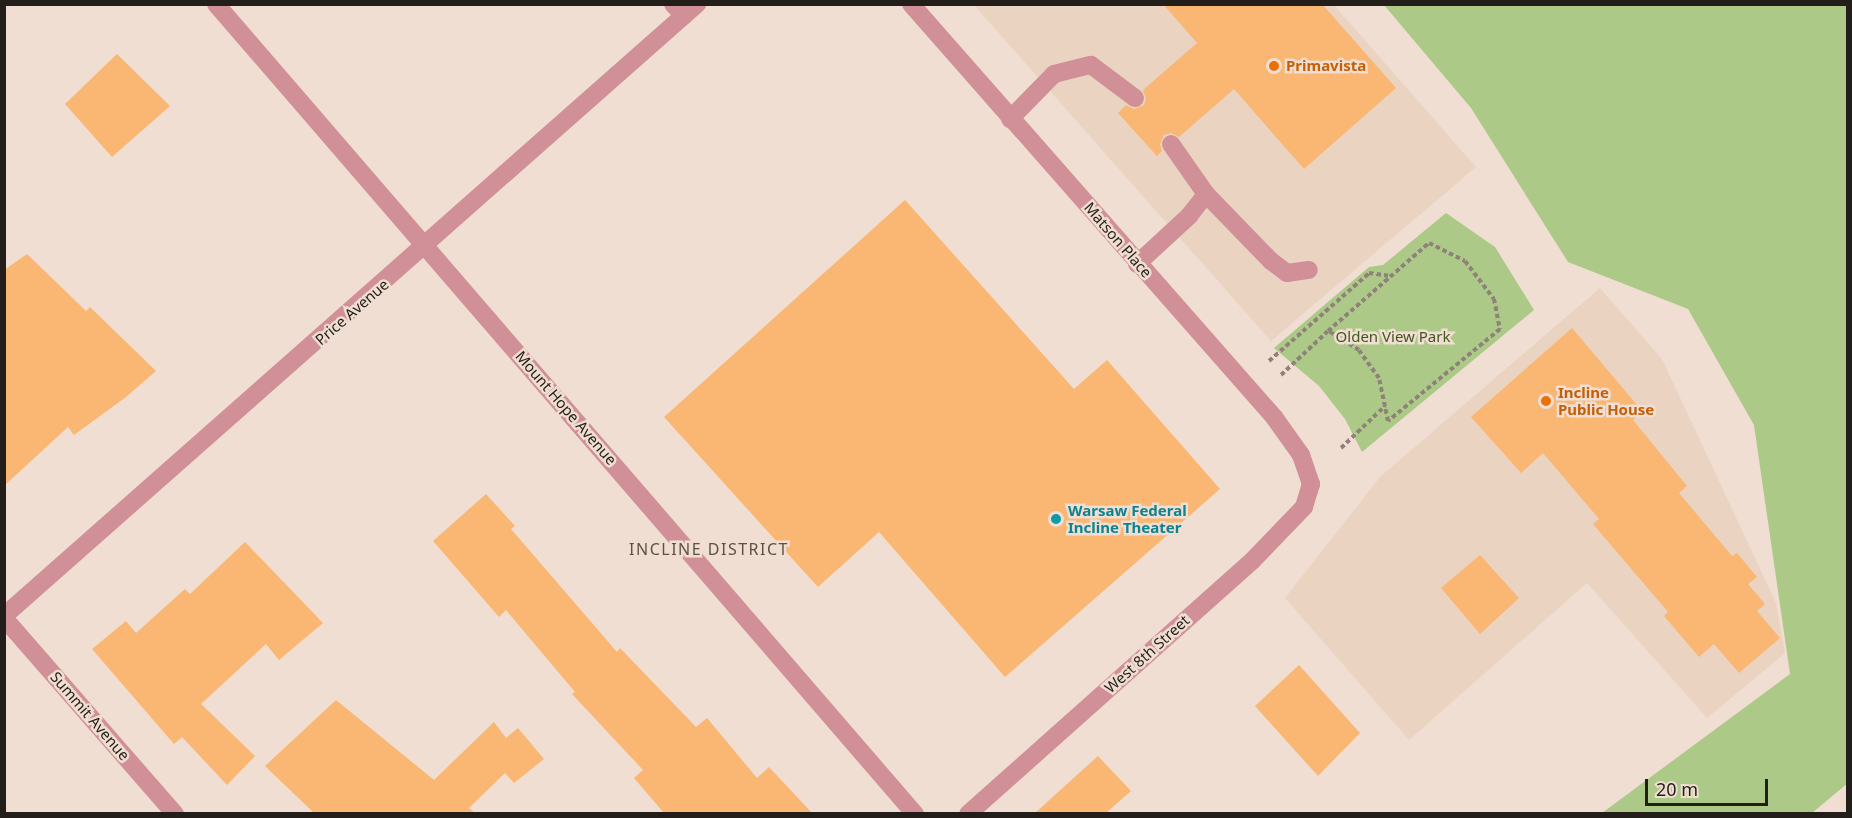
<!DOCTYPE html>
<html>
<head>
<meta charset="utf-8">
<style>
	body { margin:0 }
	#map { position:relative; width:1852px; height:818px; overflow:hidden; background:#efded1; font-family:"Noto Sans",sans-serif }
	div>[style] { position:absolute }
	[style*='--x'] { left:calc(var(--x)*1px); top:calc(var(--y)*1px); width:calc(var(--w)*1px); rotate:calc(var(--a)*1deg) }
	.built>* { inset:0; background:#ead3c1 }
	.green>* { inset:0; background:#acc988 }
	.building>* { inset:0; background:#f9b773 }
	.path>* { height:4px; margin-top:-2px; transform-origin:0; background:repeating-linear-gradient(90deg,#8e8279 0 4.5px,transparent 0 7.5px) }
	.lane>* { height:18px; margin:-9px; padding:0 9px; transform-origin:9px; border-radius:9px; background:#d19098 }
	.street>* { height:18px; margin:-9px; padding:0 9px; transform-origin:9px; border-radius:9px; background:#d19098 }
	.dots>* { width:16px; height:16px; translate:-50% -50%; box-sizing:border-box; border:3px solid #efded1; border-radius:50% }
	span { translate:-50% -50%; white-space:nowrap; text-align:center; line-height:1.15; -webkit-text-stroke:5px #efded1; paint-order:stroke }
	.food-label { font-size:15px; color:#c56008; font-weight:700 }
	.left { translate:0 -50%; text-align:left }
	.street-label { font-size:15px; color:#241e1a }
	.park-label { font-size:15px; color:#41581f }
	.culture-label { font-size:15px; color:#0d838f; font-weight:700 }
	.neighbourhood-label { font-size:16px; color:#5e5045; letter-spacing:1.5px }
	.frame { position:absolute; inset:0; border:6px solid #241e1a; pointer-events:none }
	.scale { position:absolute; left:1645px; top:779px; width:123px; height:27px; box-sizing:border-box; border:3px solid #241e1a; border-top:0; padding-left:8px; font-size:18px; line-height:21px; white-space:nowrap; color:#241e1a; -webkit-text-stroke:4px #efded1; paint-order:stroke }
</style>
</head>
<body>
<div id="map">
	<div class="built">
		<i style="clip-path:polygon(974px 5px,1334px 5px,1476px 167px,1271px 341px)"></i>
		<i style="clip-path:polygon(1600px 288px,1662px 359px,1776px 603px,1785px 653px,1707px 718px,1587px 583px,1409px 740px,1285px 598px,1380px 477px)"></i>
	</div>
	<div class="green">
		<i style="clip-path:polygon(1384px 5px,1847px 5px,1848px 783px,1812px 813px,1602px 813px,1790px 674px,1754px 425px,1688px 309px,1568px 262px,1471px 108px)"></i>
		<i style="clip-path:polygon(1446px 213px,1495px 247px,1534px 310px,1362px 452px,1345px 419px,1319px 386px,1274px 348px,1369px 267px,1383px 265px)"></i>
	</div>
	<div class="building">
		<i style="clip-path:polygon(1163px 4px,1322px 4px,1396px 88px,1304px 169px,1234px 89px,1179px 137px,1171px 133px,1164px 135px,1160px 144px,1162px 151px,1157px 156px,1118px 113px,1126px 105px,1134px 109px,1144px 105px,1146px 99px,1143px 90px,1197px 43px)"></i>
		<i style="clip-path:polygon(117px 54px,170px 106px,112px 157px,65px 104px)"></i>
		<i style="clip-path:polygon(905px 200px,1074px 389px,1107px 360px,1220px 489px,1005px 677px,879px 532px,818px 587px,664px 417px)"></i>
		<i style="clip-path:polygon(27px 254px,86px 311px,90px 307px,156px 371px,126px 397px,74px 435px,68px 427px,4px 486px,4px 270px)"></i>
		<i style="clip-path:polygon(1572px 328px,1643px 412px,1633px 420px,1687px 486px,1679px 493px,1732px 556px,1737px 553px,1757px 577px,1748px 584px,1765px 604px,1757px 611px,1780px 638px,1739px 673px,1714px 644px,1699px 657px,1664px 616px,1668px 612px,1593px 524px,1599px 519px,1543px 453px,1521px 473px,1471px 417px)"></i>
		<i style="clip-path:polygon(486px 494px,515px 526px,511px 529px,617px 652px,620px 648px,696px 727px,707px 718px,757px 778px,769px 767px,812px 813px,664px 813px,634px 778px,643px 770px,572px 694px,575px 692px,506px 610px,499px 617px,433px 541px)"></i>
		<i style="clip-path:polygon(245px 542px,323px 623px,279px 660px,266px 644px,201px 704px,255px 756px,227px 785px,182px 737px,174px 744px,92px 649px,126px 621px,136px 633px,185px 589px,190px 594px)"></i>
		<i style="clip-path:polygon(1480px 555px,1519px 598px,1480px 634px,1441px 588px)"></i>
		<i style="clip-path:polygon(1299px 665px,1360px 733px,1318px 776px,1255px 706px)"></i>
		<i style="clip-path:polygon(336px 700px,434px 780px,494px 722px,506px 738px,518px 728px,544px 759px,514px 783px,505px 773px,469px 808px,475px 813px,314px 813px,265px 766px)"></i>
		<i style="clip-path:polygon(1098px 756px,1131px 791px,1106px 813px,1035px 813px)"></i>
	</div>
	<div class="path">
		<i style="--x:1269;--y:361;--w:133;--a:-41.3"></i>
		<i style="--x:1369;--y:273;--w:22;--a:8"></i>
		<i style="--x:1281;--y:375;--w:64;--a:-43.1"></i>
		<i style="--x:1328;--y:331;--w:134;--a:-41.1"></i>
		<i style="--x:1429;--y:243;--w:40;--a:26.6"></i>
		<i style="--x:1465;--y:261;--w:48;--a:52.7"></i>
		<i style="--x:1494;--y:299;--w:31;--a:79"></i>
		<i style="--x:1500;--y:329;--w:145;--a:140.6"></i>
		<i style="--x:1388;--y:421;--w:44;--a:-101.8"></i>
		<i style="--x:1379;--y:378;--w:34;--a:-126"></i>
		<i style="--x:1359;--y:350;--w:36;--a:-148"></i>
		<i style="--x:1341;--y:448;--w:61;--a:-43.7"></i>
	</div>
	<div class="lane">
		<i style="--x:673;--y:4;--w:16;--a:47"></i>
		<i style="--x:1010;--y:119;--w:63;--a:-45.6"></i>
		<i style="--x:1054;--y:74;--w:38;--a:-14"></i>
		<i style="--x:1091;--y:65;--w:55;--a:36.9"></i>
		<i style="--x:1171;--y:144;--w:61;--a:55"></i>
		<i style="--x:1137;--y:264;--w:71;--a:-42.7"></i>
		<i style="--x:1189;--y:216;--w:28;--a:-52"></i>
		<i style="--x:1206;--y:194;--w:93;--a:45.9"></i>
		<i style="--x:1271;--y:261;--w:20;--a:37"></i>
		<i style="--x:1287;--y:273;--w:22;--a:-8"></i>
	</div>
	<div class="street">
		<i style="--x:216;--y:4;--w:1070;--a:49.21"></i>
		<i style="--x:911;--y:4;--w:550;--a:48.69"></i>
		<i style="--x:1274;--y:417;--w:47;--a:54.6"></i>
		<i style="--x:1301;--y:455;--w:31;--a:71"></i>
		<i style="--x:1311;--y:484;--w:24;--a:107"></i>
		<i style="--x:1304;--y:507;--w:75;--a:133.9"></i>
		<i style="--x:1252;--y:561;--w:380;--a:138.3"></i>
		<i style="--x:4;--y:616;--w:925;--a:-41.45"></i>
		<i style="--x:4;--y:618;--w:260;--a:48.9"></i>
	</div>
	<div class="dots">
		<i style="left:1274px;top:66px;background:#e8710a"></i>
		<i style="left:1546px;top:401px;background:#e8710a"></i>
		<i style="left:1056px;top:519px;background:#0f9aa8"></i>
	</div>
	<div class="food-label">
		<span class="left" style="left:1286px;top:66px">Primavista</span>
		<span class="left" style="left:1558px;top:401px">Incline<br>Public House</span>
	</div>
	<div class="street-label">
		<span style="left:1118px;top:240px;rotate:49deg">Matson Place</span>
		<span style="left:352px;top:312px;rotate:-41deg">Price Avenue</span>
		<span style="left:566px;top:408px;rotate:49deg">Mount Hope Avenue</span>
		<span style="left:1147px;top:654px;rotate:-42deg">West 8th Street</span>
		<span style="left:90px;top:716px;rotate:49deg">Summit Avenue</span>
	</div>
	<div class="park-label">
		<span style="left:1393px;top:337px">Olden View Park</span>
	</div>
	<div class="culture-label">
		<span class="left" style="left:1068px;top:519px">Warsaw Federal<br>Incline Theater</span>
	</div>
	<div class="neighbourhood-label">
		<span style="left:709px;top:549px">INCLINE DISTRICT</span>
	</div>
	<div class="frame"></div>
	<div class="scale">20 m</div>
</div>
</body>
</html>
